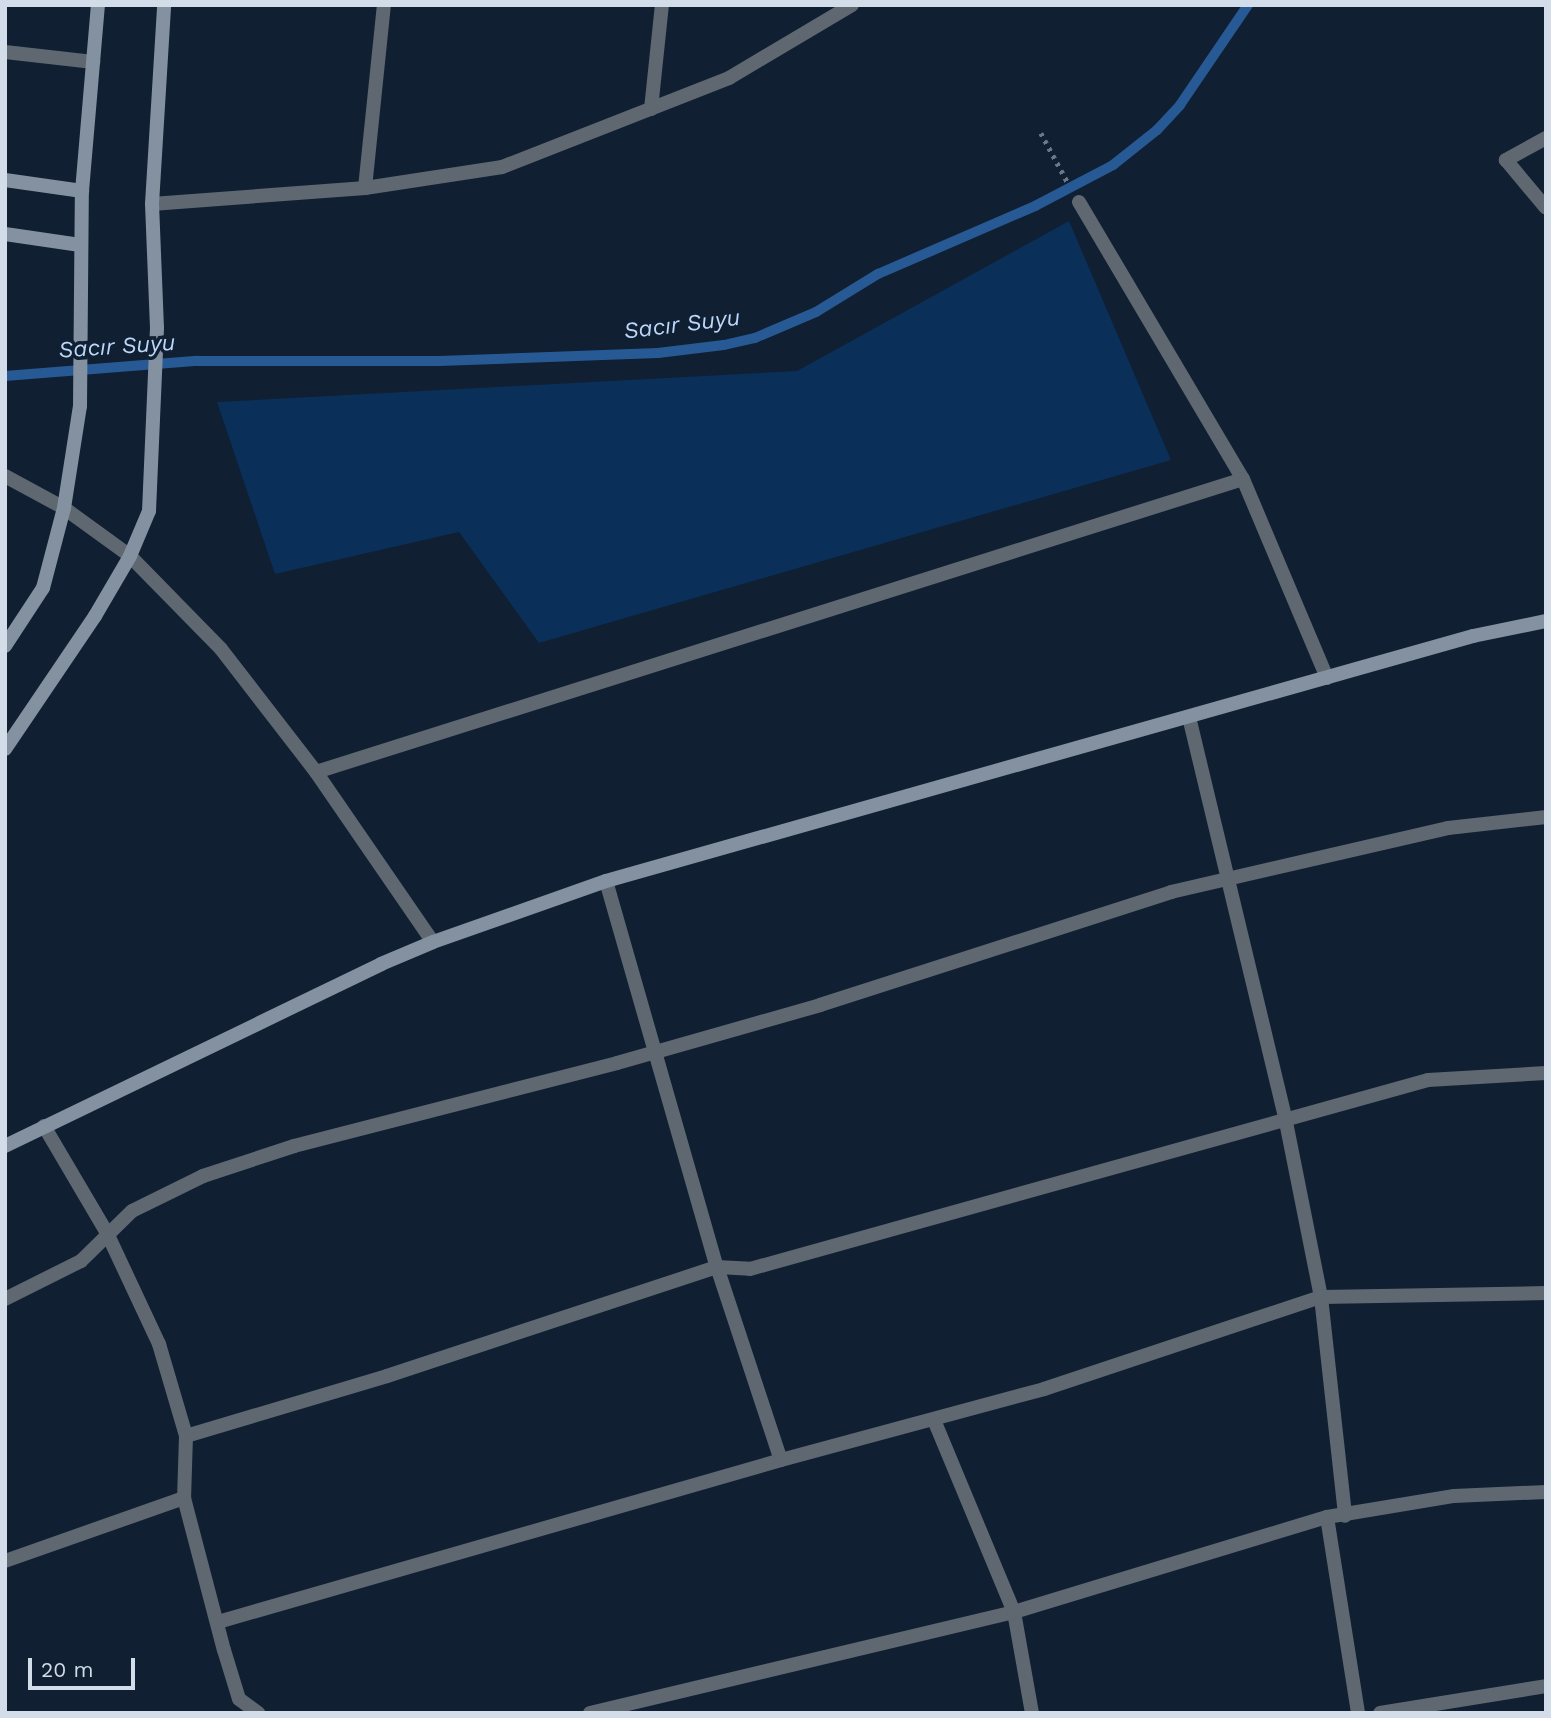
<!DOCTYPE html>
<html>
<head>
<meta charset="utf-8">
<style>
	body { margin:0 }
	#map { position:relative; width:1551px; height:1718px; overflow:hidden; background:#101f31; font-family:"Work Sans",sans-serif }
	div>[style] { position:absolute }
	[style*='--x'] { left:calc(var(--x)*1px); top:calc(var(--y)*1px); width:calc(var(--w)*1px); rotate:calc(var(--a)*1deg) }
	.green>* { inset:0; background:#0a2f58 }
	.stream>* { height:10px; margin:-5px; padding:0 5px; transform-origin:5px; border-radius:5px; background:#275a95 }
	.path>* { height:4.5px; margin-top:-2.25px; transform-origin:0; background:repeating-linear-gradient(90deg,#6b7887 0 3.5px,transparent 0 8.5px) }
	.street>* { height:14px; margin:-7px; padding:0 7px; transform-origin:7px; border-radius:7px; background:#5f6771 }
	.secondary>* { height:14px; margin:-7px; padding:0 7px; transform-origin:7px; border-radius:7px; background:#8491a1 }
	span { translate:-50% -50%; white-space:nowrap; text-align:center; line-height:1.15; -webkit-text-stroke:7px #101f31; paint-order:stroke }
	.water-label { font-size:23px; color:#bbd7f9; font-style:italic }
	.frame { position:absolute; inset:0; border:7px solid #d2dde9; pointer-events:none }
	.scale { position:absolute; left:28px; top:1658px; width:107px; height:32px; box-sizing:border-box; border:4px solid #d2dde9; border-top:0; padding-left:9px; font-size:21px; line-height:24px; white-space:nowrap; color:#d2dde9; -webkit-text-stroke:5px #101f31; paint-order:stroke }
</style>
</head>
<body>
<div id="map">
	<div class="green">
		<i style="clip-path:polygon(1069px 221px,1171px 460px,539px 643px,459px 532px,275px 574px,217px 402px,797px 371px)"></i>
	</div>
	<div class="stream">
		<i style="--x:5;--y:376;--w:193;--a:-4.5"></i>
		<i style="--x:197;--y:361;--w:242;--a:0"></i>
		<i style="--x:439;--y:361;--w:219;--a:-2.1"></i>
		<i style="--x:658;--y:353;--w:66;--a:-6.9"></i>
		<i style="--x:724;--y:345;--w:32;--a:-13"></i>
		<i style="--x:755;--y:338;--w:66;--a:-23.1"></i>
		<i style="--x:816;--y:312;--w:73;--a:-31.5"></i>
		<i style="--x:878;--y:274;--w:171;--a:-23.4"></i>
		<i style="--x:1035;--y:206;--w:88;--a:-27.7"></i>
		<i style="--x:1113;--y:165;--w:56;--a:-38.5"></i>
		<i style="--x:1157;--y:130;--w:34;--a:-47"></i>
		<i style="--x:1180;--y:105;--w:121;--a:-55.8"></i>
	</div>
	<div class="path">
		<i style="--x:1041;--y:133;--w:57;--a:61.6"></i>
	</div>
	<div class="street">
		<i style="--x:5;--y:52;--w:89;--a:6.5"></i>
		<i style="--x:651;--y:109;--w:105;--a:-84"></i>
		<i style="--x:1546;--y:138;--w:46;--a:151.2"></i>
		<i style="--x:1506;--y:160;--w:62;--a:50.2"></i>
		<i style="--x:365;--y:188;--w:184;--a:-84.1"></i>
		<i style="--x:1079;--y:202;--w:322;--a:59.4"></i>
		<i style="--x:1243;--y:479;--w:216;--a:67.1"></i>
		<i style="--x:152;--y:204;--w:214;--a:-4.3"></i>
		<i style="--x:365;--y:188;--w:139;--a:-8.7"></i>
		<i style="--x:502;--y:167;--w:244;--a:-21.4"></i>
		<i style="--x:729;--y:78;--w:143;--a:-30.7"></i>
		<i style="--x:5;--y:476;--w:67;--a:28.5"></i>
		<i style="--x:64;--y:508;--w:82;--a:36"></i>
		<i style="--x:130;--y:556;--w:130;--a:45.6"></i>
		<i style="--x:221;--y:649;--w:155;--a:52.3"></i>
		<i style="--x:316;--y:772;--w:206;--a:55.5"></i>
		<i style="--x:1189;--y:717;--w:416;--a:76.5"></i>
		<i style="--x:1286;--y:1122;--w:178;--a:78.7"></i>
		<i style="--x:1321;--y:1297;--w:220;--a:83.7"></i>
		<i style="--x:316;--y:772;--w:972;--a:-17.54"></i>
		<i style="--x:606;--y:881;--w:402;--a:74"></i>
		<i style="--x:717;--y:1267;--w:203;--a:71.7"></i>
		<i style="--x:44;--y:1126;--w:124;--a:59.5"></i>
		<i style="--x:107;--y:1233;--w:123;--a:64.9"></i>
		<i style="--x:159;--y:1344;--w:96;--a:73.6"></i>
		<i style="--x:186;--y:1436;--w:62;--a:91.8"></i>
		<i style="--x:184;--y:1498;--w:157;--a:75.3"></i>
		<i style="--x:224;--y:1650;--w:51;--a:73"></i>
		<i style="--x:239;--y:1699;--w:24;--a:36"></i>
		<i style="--x:5;--y:1299;--w:85;--a:-26.6"></i>
		<i style="--x:81;--y:1261;--w:71;--a:-44.4"></i>
		<i style="--x:132;--y:1211;--w:79;--a:-26.2"></i>
		<i style="--x:203;--y:1176;--w:96;--a:-18.2"></i>
		<i style="--x:294;--y:1146;--w:333;--a:-14.4"></i>
		<i style="--x:617;--y:1063;--w:211;--a:-15.9"></i>
		<i style="--x:820;--y:1005;--w:369;--a:-17.8"></i>
		<i style="--x:1171;--y:892;--w:284;--a:-13"></i>
		<i style="--x:1448;--y:828;--w:99;--a:-6.4"></i>
		<i style="--x:934;--y:1420;--w:208;--a:67.4"></i>
		<i style="--x:1014;--y:1612;--w:103;--a:79.9"></i>
		<i style="--x:186;--y:1436;--w:210;--a:-16.6"></i>
		<i style="--x:387;--y:1376;--w:348;--a:-18.3"></i>
		<i style="--x:717;--y:1267;--w:33;--a:3"></i>
		<i style="--x:750;--y:1269;--w:704;--a:-15.58"></i>
		<i style="--x:1428;--y:1080;--w:118;--a:-3.4"></i>
		<i style="--x:1327;--y:1517;--w:198;--a:81"></i>
		<i style="--x:5;--y:1561;--w:190;--a:-19.4"></i>
		<i style="--x:218;--y:1622;--w:586;--a:-16.05"></i>
		<i style="--x:781;--y:1460;--w:272;--a:-15.1"></i>
		<i style="--x:1044;--y:1389;--w:292;--a:-18.4"></i>
		<i style="--x:1321;--y:1297;--w:225;--a:-1"></i>
		<i style="--x:590;--y:1713;--w:436;--a:-13.4"></i>
		<i style="--x:1014;--y:1612;--w:327;--a:-16.9"></i>
		<i style="--x:1327;--y:1517;--w:129;--a:-9.4"></i>
		<i style="--x:1454;--y:1496;--w:92;--a:-2.5"></i>
		<i style="--x:1380;--y:1713;--w:168;--a:-9.2"></i>
	</div>
	<div class="secondary">
		<i style="--x:5;--y:180;--w:78;--a:8.1"></i>
		<i style="--x:5;--y:234;--w:76;--a:8.3"></i>
		<i style="--x:5;--y:646;--w:69;--a:-56.8"></i>
		<i style="--x:43;--y:588;--w:83;--a:-75.3"></i>
		<i style="--x:64;--y:508;--w:103;--a:-81.1"></i>
		<i style="--x:80;--y:406;--w:215;--a:-89.5"></i>
		<i style="--x:82;--y:191;--w:187;--a:-85.1"></i>
		<i style="--x:5;--y:749;--w:161;--a:-55.9"></i>
		<i style="--x:95;--y:616;--w:69;--a:-59.7"></i>
		<i style="--x:130;--y:556;--w:49;--a:-67.1"></i>
		<i style="--x:149;--y:511;--w:183;--a:-87.5"></i>
		<i style="--x:157;--y:328;--w:124;--a:-92.3"></i>
		<i style="--x:152;--y:204;--w:199;--a:-86.5"></i>
		<i style="--x:5;--y:1146;--w:418;--a:-25.8"></i>
		<i style="--x:381;--y:964;--w:56;--a:-22.9"></i>
		<i style="--x:433;--y:942;--w:183;--a:-19.4"></i>
		<i style="--x:606;--y:881;--w:901;--a:-15.78"></i>
		<i style="--x:1473;--y:636;--w:75;--a:-11.6"></i>
	</div>
	<div class="water-label">
		<span style="left:682px;top:325px;rotate:-7deg">Sacır Suyu</span>
		<span style="left:117px;top:347px;rotate:-4deg">Sacır Suyu</span>
	</div>
	<div class="frame"></div>
	<div class="scale">20 m</div>
</div>
</body>
</html>
